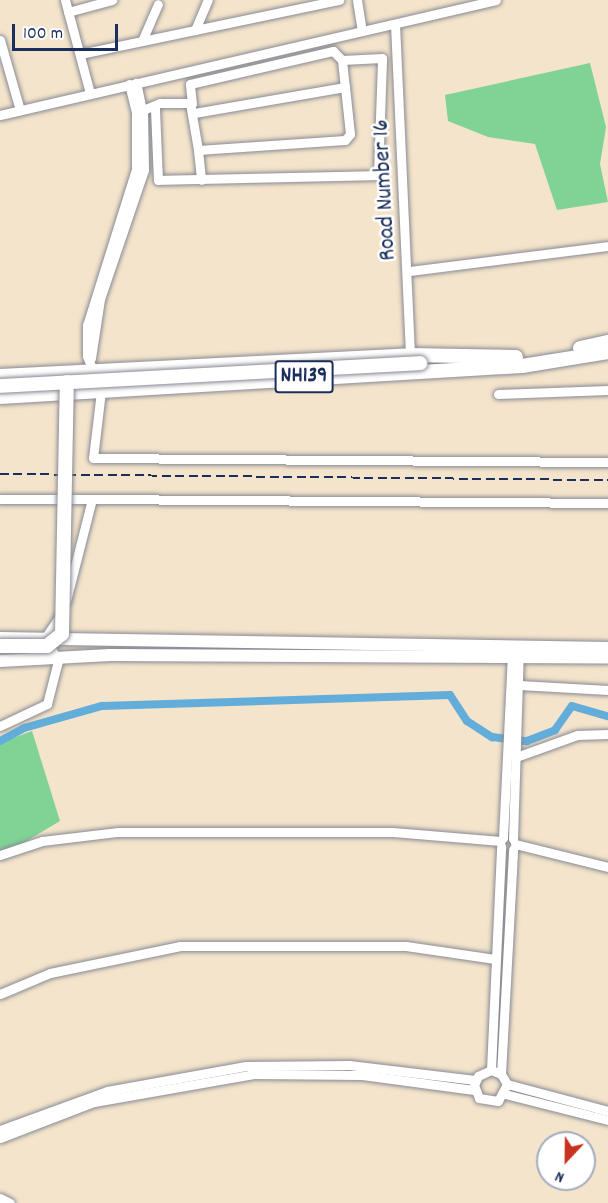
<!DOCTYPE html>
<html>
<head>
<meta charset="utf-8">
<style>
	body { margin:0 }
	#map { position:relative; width:608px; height:1203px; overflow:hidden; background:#f4e4cb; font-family:Dekko,sans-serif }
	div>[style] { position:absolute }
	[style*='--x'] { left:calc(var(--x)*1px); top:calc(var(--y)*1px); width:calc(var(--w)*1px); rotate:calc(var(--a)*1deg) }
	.green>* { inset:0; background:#80d395 }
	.canal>* { height:8px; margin:-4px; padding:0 4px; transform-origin:4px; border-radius:4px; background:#63addb }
	.roads { filter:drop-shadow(0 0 2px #888a94) drop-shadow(0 0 2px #888a94) }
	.minor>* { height:9px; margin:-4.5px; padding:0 4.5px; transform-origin:4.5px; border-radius:4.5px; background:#fff }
	.major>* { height:12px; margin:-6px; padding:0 6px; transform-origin:6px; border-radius:6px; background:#fff }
	.highway>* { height:14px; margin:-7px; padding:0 7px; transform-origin:7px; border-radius:7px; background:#fff }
	.rail>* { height:2px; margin-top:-1px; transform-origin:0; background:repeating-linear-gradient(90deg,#1b2f5e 0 9px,transparent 0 13.5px) }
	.bridges { filter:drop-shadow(0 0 2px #888a94) drop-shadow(0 0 2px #888a94) }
	.highway-bridge>* { height:14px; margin:-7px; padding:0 7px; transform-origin:7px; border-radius:7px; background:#fff }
	span { translate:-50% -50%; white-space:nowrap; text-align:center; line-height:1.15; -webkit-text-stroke:5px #fff; paint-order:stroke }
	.shield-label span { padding:2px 4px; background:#fff; border:2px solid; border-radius:4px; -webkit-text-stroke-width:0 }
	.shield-label { font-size:22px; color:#1b2f5e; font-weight:700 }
	.street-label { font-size:24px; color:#1b2f5e }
	.north { position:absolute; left:536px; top:1131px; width:60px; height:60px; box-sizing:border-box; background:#fff; border:2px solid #a4acbf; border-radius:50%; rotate:202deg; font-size:16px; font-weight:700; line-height:24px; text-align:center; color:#1b2f5e }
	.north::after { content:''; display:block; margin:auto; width:21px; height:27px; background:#c8321e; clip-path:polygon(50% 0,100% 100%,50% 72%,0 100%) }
	.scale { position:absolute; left:12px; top:24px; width:106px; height:27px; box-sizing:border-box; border:3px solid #1b2f5e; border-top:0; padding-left:8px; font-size:18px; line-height:21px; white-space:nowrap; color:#1b2f5e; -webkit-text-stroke:4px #fff; paint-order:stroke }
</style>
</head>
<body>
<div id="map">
	<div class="green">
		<i style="clip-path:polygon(590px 63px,606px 127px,600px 164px,608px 202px,557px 210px,535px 144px,488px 137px,448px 121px,445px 95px)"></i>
		<i style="clip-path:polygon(32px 731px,60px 821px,0 857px,0 743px)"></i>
	</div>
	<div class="canal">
		<i style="--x:0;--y:741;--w:27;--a:-28"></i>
		<i style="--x:24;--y:728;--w:81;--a:-15.8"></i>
		<i style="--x:102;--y:706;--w:348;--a:-1.8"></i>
		<i style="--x:450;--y:695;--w:31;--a:57"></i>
		<i style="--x:467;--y:721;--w:30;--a:33"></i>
		<i style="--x:492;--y:737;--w:35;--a:7"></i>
		<i style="--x:527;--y:741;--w:30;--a:-21"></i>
		<i style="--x:555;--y:730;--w:29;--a:-55"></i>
		<i style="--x:572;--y:706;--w:37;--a:16"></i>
	</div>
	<div class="roads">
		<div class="minor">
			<i style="--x:65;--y:0;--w:96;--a:75"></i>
			<i style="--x:357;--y:0;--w:31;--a:81"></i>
			<i style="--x:68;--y:12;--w:46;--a:-15.3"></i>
			<i style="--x:395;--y:24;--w:331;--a:87.4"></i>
			<i style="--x:195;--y:30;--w:33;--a:-67"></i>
			<i style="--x:0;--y:40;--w:73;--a:74.1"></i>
			<i style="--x:142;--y:41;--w:40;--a:-66.6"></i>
			<i style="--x:80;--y:54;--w:265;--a:-11.8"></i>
			<i style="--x:129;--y:84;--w:30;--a:76"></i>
			<i style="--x:136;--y:113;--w:56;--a:90"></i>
			<i style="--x:136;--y:169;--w:164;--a:107.4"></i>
			<i style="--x:87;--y:325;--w:31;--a:90"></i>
			<i style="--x:87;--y:356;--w:38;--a:68"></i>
			<i style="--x:101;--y:391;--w:67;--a:96.8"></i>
			<i style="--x:93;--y:458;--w:515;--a:0.45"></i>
			<i style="--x:192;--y:104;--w:20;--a:-96"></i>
			<i style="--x:190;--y:84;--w:147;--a:-13"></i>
			<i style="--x:333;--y:51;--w:13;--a:45"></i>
			<i style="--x:155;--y:109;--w:71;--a:87.6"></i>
			<i style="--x:158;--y:180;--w:220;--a:-1.3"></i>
			<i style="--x:378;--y:175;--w:117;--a:-88"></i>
			<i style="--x:382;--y:58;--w:40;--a:177.1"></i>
			<i style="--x:342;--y:60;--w:27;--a:84"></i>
			<i style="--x:136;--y:113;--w:26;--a:-23"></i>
			<i style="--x:160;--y:103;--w:30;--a:0"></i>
			<i style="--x:190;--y:103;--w:48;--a:80.3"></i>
			<i style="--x:198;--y:150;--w:147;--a:-3.9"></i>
			<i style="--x:345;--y:140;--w:8;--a:-50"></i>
			<i style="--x:350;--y:134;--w:47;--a:-96.1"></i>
			<i style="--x:345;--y:87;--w:153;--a:170.2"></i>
			<i style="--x:0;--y:115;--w:509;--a:-13.05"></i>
			<i style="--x:198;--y:150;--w:30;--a:84"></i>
			<i style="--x:410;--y:271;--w:200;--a:-7.2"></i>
			<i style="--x:91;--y:358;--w:60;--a:-81.3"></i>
			<i style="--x:100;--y:299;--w:136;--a:-71.2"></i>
			<i style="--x:144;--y:170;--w:55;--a:-91"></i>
			<i style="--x:143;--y:115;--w:33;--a:-102"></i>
			<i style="--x:498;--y:394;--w:110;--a:-2.1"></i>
			<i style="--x:0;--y:499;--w:92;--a:0"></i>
			<i style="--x:66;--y:601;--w:105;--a:-75.7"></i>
			<i style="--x:92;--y:499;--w:516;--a:0.44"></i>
			<i style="--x:519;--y:685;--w:89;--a:3.2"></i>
			<i style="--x:0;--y:726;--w:52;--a:-25.1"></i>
			<i style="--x:47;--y:704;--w:44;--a:-75.7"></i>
			<i style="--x:58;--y:661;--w:26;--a:-119"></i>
			<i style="--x:45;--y:638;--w:29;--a:-56"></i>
			<i style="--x:516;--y:757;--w:65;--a:-19.8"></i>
			<i style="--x:577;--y:735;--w:31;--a:-2"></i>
			<i style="--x:503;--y:838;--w:186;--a:-87.2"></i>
			<i style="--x:513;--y:839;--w:187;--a:-88.2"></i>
			<i style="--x:515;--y:844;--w:96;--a:13.9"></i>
			<i style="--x:0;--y:855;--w:44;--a:-18.4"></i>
			<i style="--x:42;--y:841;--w:77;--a:-6.8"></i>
			<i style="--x:118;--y:832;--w:275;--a:0"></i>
			<i style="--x:393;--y:832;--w:108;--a:4.8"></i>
			<i style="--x:0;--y:994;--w:54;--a:-22.8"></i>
			<i style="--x:50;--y:973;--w:133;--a:-11.7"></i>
			<i style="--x:180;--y:946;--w:226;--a:0"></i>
			<i style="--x:406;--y:946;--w:90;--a:8.3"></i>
			<i style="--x:491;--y:1070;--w:224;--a:-87.4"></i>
			<i style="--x:501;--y:1074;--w:11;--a:-158"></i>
			<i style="--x:491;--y:1070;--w:14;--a:155"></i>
			<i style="--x:478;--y:1076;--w:10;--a:114"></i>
			<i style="--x:474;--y:1085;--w:14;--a:69"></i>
			<i style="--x:479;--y:1098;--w:19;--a:9"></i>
			<i style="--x:498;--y:1101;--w:19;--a:-62"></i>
			<i style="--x:507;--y:1084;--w:12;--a:-121"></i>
			<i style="--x:501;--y:1074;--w:225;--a:-86.9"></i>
			<i style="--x:507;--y:1084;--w:105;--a:15"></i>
			<i style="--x:505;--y:1094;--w:106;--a:14.2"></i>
			<i style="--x:0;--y:1130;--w:114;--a:-20"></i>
			<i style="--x:107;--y:1091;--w:141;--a:-10.2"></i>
			<i style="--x:246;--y:1066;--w:103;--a:-0.6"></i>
			<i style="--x:349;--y:1065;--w:127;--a:6.8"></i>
			<i style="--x:0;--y:1138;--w:101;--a:-21"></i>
			<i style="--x:94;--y:1102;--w:162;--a:-9.9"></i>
			<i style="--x:254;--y:1074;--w:108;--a:0.5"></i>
			<i style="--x:362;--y:1075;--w:113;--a:7.6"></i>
			<i style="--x:0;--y:1198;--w:11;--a:27"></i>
		</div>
		<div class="major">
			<i style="--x:0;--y:638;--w:608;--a:0.94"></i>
			<i style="--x:0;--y:661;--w:110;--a:-3.1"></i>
			<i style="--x:110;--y:655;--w:498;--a:0.3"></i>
		</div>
		<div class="highway">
			<i style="--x:580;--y:348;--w:29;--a:-12"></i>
			<i style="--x:0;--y:376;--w:411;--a:-2.9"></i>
			<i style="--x:410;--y:355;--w:106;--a:1.1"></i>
			<i style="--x:0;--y:397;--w:523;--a:-3.4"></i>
			<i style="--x:522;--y:366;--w:87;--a:-9.2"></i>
		</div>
	</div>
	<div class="rail">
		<i style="--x:0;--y:474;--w:608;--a:0.57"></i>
	</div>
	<div class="bridges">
		<div class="highway-bridge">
			<i style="--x:0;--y:386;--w:421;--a:-3.1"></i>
			<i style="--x:0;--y:646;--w:47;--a:0"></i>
			<i style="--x:47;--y:646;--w:19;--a:-39"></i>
			<i style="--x:62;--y:634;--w:252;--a:-88.9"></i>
		</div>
	</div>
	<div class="shield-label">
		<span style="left:304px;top:377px">NH139</span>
	</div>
	<div class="street-label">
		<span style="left:386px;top:190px;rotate:-93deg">Road Number 16</span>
	</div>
	<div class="north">N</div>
	<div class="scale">100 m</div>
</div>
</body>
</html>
